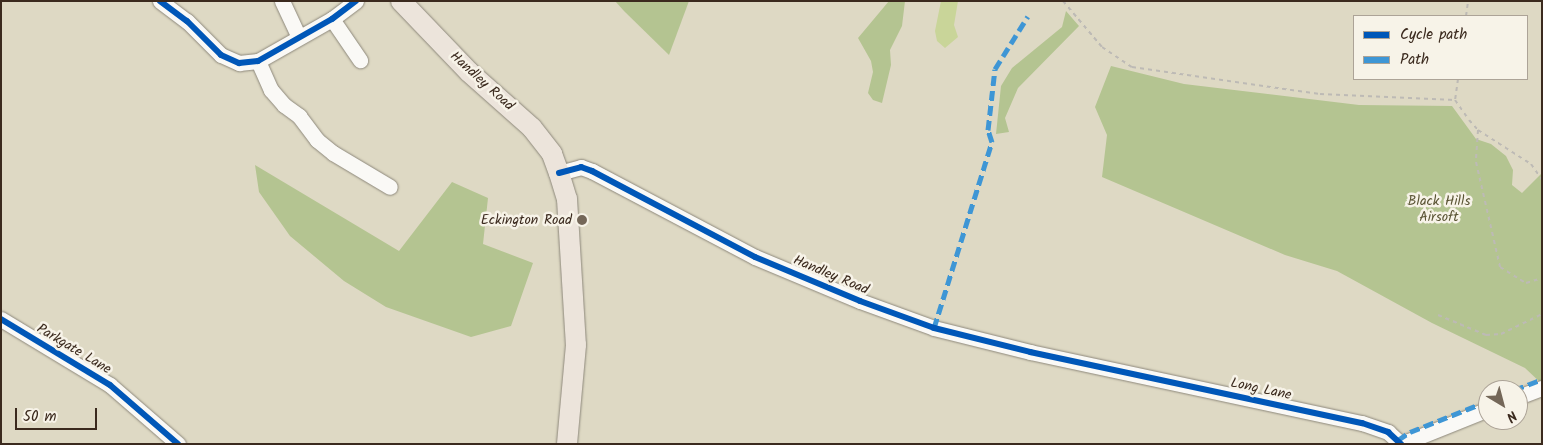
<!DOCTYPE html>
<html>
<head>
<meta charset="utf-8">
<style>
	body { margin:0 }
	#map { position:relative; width:1543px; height:445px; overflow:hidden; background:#ded9c4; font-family:Kalam,sans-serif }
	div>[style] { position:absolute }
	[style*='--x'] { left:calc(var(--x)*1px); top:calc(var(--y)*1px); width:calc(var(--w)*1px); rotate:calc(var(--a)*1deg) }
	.green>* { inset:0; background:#c9d599 }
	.forest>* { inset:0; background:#b4c491 }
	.path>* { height:2px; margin-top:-1px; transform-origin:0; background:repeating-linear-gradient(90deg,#bdbab5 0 4px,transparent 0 8px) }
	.roads { filter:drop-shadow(0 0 1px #8d887b) drop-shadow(0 0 1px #8d887b) }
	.minor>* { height:15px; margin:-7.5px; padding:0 7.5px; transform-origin:7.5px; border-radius:7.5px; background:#faf9f6 }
	.major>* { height:20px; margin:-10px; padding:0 10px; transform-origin:10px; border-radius:10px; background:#ece4db }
	.quiet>* { height:5px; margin-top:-2.5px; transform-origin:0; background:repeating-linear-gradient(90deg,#3e96d5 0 10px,transparent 0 15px) }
	.cycleway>* { height:6px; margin:-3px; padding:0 3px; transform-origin:3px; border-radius:3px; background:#0057b8 }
	.dots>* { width:14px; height:14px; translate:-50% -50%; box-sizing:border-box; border:2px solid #f7f3e8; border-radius:50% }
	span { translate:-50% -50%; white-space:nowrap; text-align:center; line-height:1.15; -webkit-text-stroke:5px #f7f3e8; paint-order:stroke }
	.street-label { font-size:14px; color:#3b2a1e }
	.park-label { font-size:14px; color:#5a5434 }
	.poi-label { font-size:14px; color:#3b2a1e }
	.right { translate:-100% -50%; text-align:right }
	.frame { position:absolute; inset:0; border:2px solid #3b2a1e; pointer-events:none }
	.legend { position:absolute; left:1353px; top:15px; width:175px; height:65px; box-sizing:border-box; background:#f7f3e8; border:1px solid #aca397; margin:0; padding:6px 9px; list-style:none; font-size:15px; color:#3b2a1e }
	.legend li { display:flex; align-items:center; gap:10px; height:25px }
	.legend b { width:25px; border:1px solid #aca397 }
	.north { position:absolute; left:1478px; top:380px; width:50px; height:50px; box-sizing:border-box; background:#f7f3e8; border:1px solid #aca397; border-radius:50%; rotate:143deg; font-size:14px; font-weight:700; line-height:20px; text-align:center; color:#3b2a1e }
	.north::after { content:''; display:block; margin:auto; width:18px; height:22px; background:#746758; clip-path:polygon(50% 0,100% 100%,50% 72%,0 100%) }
	.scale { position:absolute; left:15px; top:408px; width:82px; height:22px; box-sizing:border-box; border:2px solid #3b2a1e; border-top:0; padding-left:6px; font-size:15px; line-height:18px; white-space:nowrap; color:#3b2a1e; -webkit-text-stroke:4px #f7f3e8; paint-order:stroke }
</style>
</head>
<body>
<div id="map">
	<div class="green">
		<i style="clip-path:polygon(941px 1px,958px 1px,954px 25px,958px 37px,945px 48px,937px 41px,935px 31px)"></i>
	</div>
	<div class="forest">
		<i style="clip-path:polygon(615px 1px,689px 1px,669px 55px,624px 11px)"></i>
		<i style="clip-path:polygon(889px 1px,905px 1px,902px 26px,890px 50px,891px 65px,882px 103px,873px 100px,868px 93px,873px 72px,871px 61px,858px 38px)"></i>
		<i style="clip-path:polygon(1066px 11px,1079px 26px,1018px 88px,1005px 118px,1009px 132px,996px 134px,1001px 86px,1012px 68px,1062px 27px)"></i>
		<i style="clip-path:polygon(1111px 66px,1184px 84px,1359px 105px,1452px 106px,1476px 139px,1491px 144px,1506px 156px,1513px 170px,1512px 185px,1522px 193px,1542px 173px,1542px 384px,1525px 368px,1432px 323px,1337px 271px,1285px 255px,1102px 177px,1107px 135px,1095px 107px)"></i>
		<i style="clip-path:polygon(255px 165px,399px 251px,452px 182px,488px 198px,483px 244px,533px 263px,511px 326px,471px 337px,386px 307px,344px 281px,290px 236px,259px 192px)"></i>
	</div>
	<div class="path">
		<i style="--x:1063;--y:1;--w:60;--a:49.7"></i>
		<i style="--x:1102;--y:47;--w:36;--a:34"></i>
		<i style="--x:1132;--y:67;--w:190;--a:8.2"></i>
		<i style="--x:1320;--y:94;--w:135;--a:2.5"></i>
		<i style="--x:1466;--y:16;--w:15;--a:-82"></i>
		<i style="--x:1458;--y:79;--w:21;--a:98"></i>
		<i style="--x:1455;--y:100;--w:24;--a:55"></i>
		<i style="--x:1469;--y:120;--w:13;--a:48"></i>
		<i style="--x:1478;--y:130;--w:63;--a:32.7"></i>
		<i style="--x:1531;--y:164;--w:19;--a:55"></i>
		<i style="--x:1478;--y:130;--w:32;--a:94"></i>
		<i style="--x:1476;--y:162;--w:108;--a:77.1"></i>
		<i style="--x:1500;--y:267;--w:31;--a:32"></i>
		<i style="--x:1526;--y:283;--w:17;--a:-17"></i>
		<i style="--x:1438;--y:315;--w:52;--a:22.6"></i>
		<i style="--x:1486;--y:335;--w:15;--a:-4"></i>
		<i style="--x:1501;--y:334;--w:46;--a:-26"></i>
	</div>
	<div class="roads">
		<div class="minor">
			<i style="--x:160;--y:1;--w:34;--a:37"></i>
			<i style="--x:187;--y:21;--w:48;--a:45"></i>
			<i style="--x:221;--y:55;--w:20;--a:24"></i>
			<i style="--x:239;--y:63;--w:19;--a:-6"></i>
			<i style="--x:258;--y:61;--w:85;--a:-29.6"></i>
			<i style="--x:332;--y:19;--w:30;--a:-37"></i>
			<i style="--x:282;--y:1;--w:38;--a:65"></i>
			<i style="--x:332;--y:19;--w:50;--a:55.7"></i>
			<i style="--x:258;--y:61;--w:32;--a:66"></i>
			<i style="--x:271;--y:90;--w:20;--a:49"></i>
			<i style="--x:284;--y:105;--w:19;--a:36"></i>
			<i style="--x:299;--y:116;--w:30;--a:53"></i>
			<i style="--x:317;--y:140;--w:21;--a:39"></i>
			<i style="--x:333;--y:153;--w:66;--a:30.8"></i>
			<i style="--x:559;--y:173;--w:23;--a:-15"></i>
			<i style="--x:581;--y:167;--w:12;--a:20"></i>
			<i style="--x:592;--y:171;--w:184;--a:27.8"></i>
			<i style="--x:755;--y:257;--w:114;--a:22.7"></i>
			<i style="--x:860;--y:301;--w:79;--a:20"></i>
			<i style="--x:934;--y:328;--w:99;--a:14"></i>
			<i style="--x:1030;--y:352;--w:340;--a:12.1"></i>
			<i style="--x:1362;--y:423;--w:28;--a:19"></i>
			<i style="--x:1388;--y:432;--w:18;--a:43"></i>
			<i style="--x:1;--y:319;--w:127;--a:31.2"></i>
			<i style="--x:110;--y:385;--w:90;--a:40.9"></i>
			<i style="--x:1518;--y:397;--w:26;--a:-21"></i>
			<i style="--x:1401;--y:444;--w:94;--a:-21.9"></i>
		</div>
		<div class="major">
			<i style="--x:401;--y:1;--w:98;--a:46.2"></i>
			<i style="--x:469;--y:72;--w:84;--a:41.6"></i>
			<i style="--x:532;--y:128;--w:33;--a:52"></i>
			<i style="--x:552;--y:154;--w:20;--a:70"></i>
			<i style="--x:559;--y:173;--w:27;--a:73"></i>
			<i style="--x:567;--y:199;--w:146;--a:86.5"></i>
			<i style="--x:576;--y:345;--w:99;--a:95.2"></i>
		</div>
	</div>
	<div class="quiet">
		<i style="--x:934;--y:328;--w:195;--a:-72.7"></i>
		<i style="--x:992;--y:142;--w:13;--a:-108"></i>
		<i style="--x:988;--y:130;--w:61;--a:-83.5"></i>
		<i style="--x:995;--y:69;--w:62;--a:-58.1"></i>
		<i style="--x:1514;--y:390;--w:30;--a:-21"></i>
		<i style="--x:1398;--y:440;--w:14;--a:-34"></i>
		<i style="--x:1410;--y:432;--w:84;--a:-21.7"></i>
	</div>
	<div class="cycleway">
		<i style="--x:160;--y:1;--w:34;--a:37"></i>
		<i style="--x:187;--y:21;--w:48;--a:45"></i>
		<i style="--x:221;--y:55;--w:20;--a:24"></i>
		<i style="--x:239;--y:63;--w:19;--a:-6"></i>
		<i style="--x:258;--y:61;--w:85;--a:-29.6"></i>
		<i style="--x:332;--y:19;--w:30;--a:-37"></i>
		<i style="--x:559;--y:173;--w:23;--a:-15"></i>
		<i style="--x:581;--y:167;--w:12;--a:20"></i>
		<i style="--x:592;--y:171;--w:184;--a:27.8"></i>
		<i style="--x:755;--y:257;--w:114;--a:22.7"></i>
		<i style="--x:860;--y:301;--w:79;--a:20"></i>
		<i style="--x:934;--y:328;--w:99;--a:14"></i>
		<i style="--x:1030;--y:352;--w:340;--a:12.1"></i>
		<i style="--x:1362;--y:423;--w:28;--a:19"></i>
		<i style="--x:1388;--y:432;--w:18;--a:43"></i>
		<i style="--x:1;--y:319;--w:127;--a:31.2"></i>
		<i style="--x:110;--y:385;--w:90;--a:40.9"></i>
	</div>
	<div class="dots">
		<i style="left:582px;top:220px;background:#746758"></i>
	</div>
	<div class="street-label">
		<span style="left:482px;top:81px;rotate:42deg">Handley Road</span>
		<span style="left:831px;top:275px;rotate:23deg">Handley Road</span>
		<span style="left:74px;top:349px;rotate:31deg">Parkgate Lane</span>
		<span style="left:1261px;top:389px;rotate:12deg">Long Lane</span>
	</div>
	<div class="park-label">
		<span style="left:1439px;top:209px">Black Hills<br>Airsoft</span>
	</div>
	<div class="poi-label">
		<span class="right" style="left:572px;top:220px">Eckington Road</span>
	</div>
	<div class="frame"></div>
	<ul class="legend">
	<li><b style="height:6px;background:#0057b8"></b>Cycle path</li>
	<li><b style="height:6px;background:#3e96d5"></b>Path</li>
	</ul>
	<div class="north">N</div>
	<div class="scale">50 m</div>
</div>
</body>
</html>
